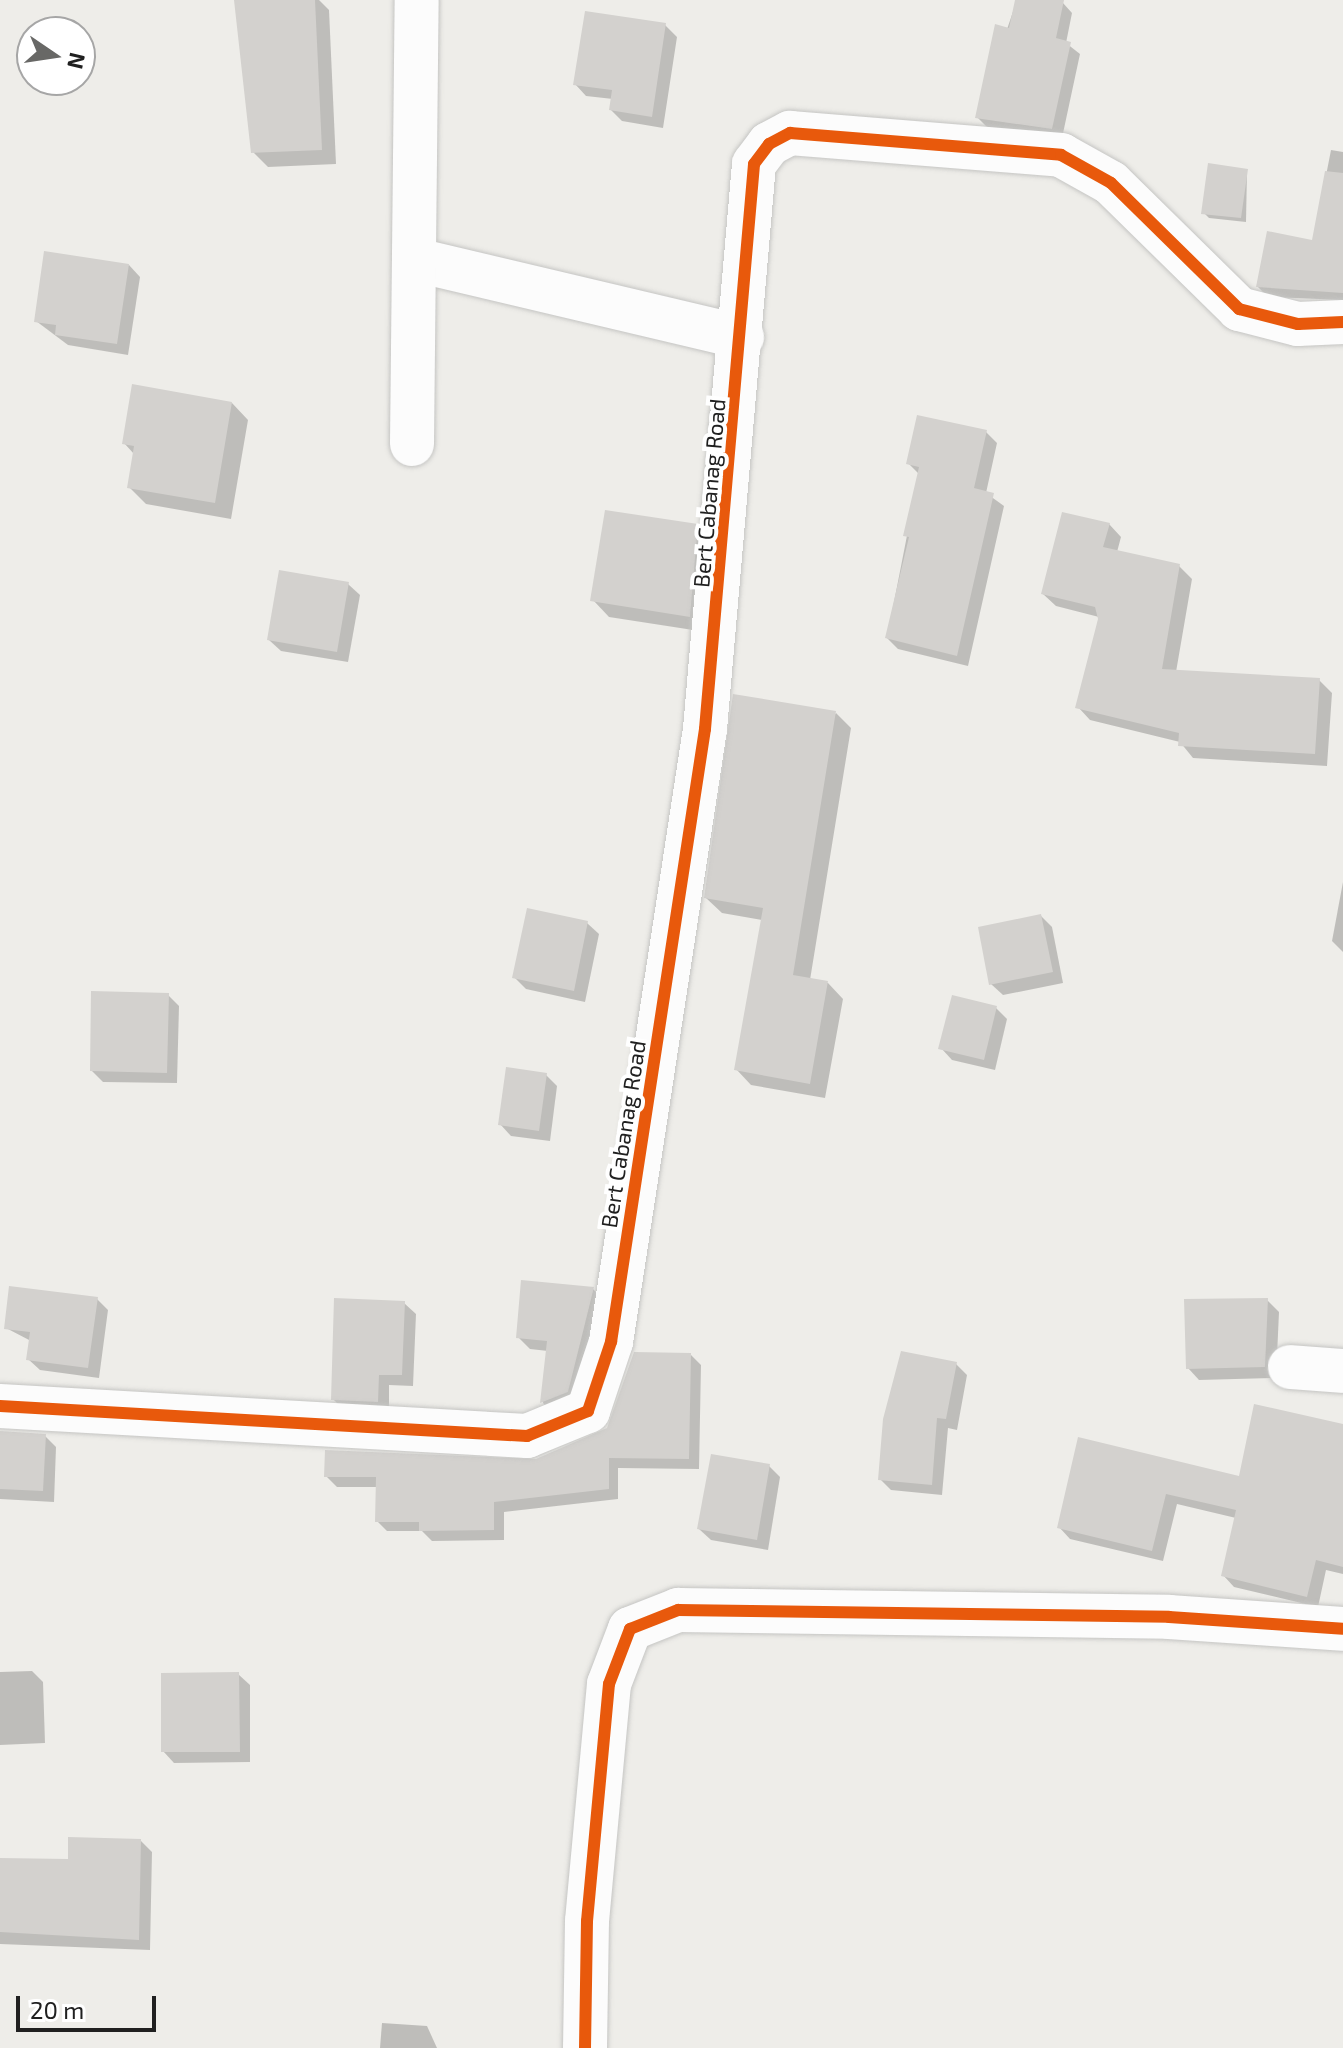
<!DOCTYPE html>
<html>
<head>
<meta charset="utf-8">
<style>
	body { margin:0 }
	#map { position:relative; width:1343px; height:2048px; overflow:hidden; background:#eeede9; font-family:"Exo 2",sans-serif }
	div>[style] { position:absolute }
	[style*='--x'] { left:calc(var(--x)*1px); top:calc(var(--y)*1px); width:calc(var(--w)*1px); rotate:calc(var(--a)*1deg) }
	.shadow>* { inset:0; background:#0003 }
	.building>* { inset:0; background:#d3d1ce }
	.roads { filter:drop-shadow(0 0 2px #c5c5c3) drop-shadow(0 0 2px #c5c5c3) }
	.street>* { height:44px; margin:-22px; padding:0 22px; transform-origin:22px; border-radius:22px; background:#fcfcfc }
	.cycleway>* { height:12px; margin:-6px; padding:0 6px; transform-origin:6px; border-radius:6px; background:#e8590c }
	span { translate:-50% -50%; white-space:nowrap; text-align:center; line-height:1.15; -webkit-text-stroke:8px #fff; paint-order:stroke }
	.street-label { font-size:22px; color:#202020 }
	.north { position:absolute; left:16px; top:16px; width:80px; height:80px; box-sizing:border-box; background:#fff; border:2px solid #a6a6a6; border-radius:50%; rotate:103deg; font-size:22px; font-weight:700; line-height:32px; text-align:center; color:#202020 }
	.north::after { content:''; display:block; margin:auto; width:28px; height:36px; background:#686866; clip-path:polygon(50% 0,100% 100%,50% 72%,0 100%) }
	.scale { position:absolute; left:16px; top:1996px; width:140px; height:36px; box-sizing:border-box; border:4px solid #202020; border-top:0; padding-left:10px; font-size:24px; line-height:28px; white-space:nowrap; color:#202020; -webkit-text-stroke:6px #fff; paint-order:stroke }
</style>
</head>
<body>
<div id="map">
	<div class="shadow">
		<i style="clip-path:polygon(236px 0,319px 0,329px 10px,336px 164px,268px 167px,253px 152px)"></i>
		<i style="clip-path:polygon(1017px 0,1063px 3px,1072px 13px,1066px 43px,1080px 54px,1062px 138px,987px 127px,977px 117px)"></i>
		<i style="clip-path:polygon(665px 25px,677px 37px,663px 128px,622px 121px,611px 110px,613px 99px,586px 96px,575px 84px)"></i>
		<i style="clip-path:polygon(1331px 150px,1343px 152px,1343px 300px,1268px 297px,1258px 287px,1313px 242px)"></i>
		<i style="clip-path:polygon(1247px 171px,1246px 222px,1209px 218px,1204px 213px)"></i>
		<i style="clip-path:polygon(129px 265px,140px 277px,128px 355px,68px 345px,36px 321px)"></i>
		<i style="clip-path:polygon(232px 403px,248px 420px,231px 519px,146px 504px,129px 487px,134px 454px,124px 443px)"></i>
		<i style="clip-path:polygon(986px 432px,997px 443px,986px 493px,1004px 506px,968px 666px,898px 649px,887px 638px,919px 474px,908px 463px)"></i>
		<i style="clip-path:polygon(1109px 524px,1121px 537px,1117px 552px,1179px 566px,1192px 579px,1176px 672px,1319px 680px,1332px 693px,1327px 766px,1193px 758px,1180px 742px,1090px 720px,1078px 707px,1099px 617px,1056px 606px,1043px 594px)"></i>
		<i style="clip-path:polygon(697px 526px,713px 543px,706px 632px,609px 617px,593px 600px)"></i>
		<i style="clip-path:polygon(348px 584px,360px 595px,348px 662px,281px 651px,269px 640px)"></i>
		<i style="clip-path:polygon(836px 713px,851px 728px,810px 980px,828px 983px,843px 999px,825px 1098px,751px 1085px,736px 1069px,762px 920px,722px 913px,706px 898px)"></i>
		<i style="clip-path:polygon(1343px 882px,1343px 952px,1332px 941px)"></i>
		<i style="clip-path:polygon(1041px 916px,1052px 927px,1063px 983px,1003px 995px,991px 984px)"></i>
		<i style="clip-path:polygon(587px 923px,599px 934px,585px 1002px,526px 989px,514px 977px)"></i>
		<i style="clip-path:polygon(168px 995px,179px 1006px,177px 1083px,103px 1082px,92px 1071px)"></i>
		<i style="clip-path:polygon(996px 1008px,1007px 1019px,995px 1070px,952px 1060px,941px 1048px)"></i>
		<i style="clip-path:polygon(546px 1075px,557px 1086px,550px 1141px,511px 1136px,500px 1124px)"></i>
		<i style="clip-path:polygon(593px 1289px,604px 1300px,579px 1403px,553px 1414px,543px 1403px,548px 1351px,530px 1349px,519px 1338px)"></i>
		<i style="clip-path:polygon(97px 1299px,108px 1310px,99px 1378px,40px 1370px,28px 1359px,31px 1341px,6px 1328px)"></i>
		<i style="clip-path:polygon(1267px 1300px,1279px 1312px,1276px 1378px,1199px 1380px,1188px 1368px)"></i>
		<i style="clip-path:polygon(404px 1303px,416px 1314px,413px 1386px,389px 1385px,389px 1413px,344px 1410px,333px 1399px)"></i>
		<i style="clip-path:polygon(691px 1355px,701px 1365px,699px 1469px,618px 1468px,618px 1499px,504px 1512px,504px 1540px,432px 1541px,422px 1531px,387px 1531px,377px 1521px,377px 1487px,337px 1487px,326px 1476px,536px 1461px,607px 1430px)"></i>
		<i style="clip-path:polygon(956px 1364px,967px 1375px,957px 1430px,948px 1428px,942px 1495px,891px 1490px,880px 1479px)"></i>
		<i style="clip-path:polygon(0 1433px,45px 1436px,56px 1447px,54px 1502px,0 1499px)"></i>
		<i style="clip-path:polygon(1080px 1440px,1240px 1478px,1343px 1468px,1343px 1574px,1326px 1570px,1318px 1607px,1234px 1587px,1223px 1575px,1236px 1518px,1177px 1504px,1163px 1561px,1070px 1539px,1059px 1527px)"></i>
		<i style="clip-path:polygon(769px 1466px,780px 1477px,768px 1550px,711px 1540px,699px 1529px)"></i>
		<i style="clip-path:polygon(32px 1671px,43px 1682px,45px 1743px,0 1745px,0 1672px)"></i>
		<i style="clip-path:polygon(238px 1674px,250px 1685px,250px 1762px,174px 1763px,163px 1751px)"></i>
		<i style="clip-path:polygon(141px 1841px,152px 1852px,150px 1950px,0 1944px,0 1860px,70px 1861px)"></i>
		<i style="clip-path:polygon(382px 2023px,427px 2026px,437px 2048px,380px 2048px)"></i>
	</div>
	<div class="building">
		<i style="clip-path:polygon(234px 0,315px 0,322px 150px,251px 153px)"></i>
		<i style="clip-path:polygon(1015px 0,1064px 0,1056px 38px,1071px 42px,1052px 129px,975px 118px,995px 24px,1009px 28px)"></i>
		<i style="clip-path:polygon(585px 11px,666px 23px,652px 117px,609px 110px,612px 90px,573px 85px)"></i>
		<i style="clip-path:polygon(1208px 163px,1248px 169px,1241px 218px,1201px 214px)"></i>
		<i style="clip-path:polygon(1325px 171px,1343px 173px,1343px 293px,1256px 287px,1267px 231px,1312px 240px)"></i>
		<i style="clip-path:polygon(44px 251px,129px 264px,117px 344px,55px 335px,56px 325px,34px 322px)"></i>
		<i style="clip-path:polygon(132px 384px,232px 402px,215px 503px,127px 488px,134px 446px,122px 444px)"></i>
		<i style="clip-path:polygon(917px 415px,987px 430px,974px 488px,994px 493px,957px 656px,885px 638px,909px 537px,903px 536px,919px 467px,906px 464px)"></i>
		<i style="clip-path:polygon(605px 510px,698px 524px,690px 617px,590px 601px)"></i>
		<i style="clip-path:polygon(1062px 512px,1110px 523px,1103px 547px,1180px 564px,1162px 669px,1320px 678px,1315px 754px,1178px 746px,1179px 733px,1075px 708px,1098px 619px,1095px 607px,1041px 594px)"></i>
		<i style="clip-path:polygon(279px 570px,349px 582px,337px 652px,267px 640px)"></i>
		<i style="clip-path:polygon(733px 694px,836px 711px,793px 975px,828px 981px,810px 1084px,734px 1070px,763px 908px,704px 898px)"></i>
		<i style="clip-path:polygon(527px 908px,588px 921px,574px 991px,512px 978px)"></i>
		<i style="clip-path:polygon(1041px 914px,1053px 972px,989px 985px,978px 927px)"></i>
		<i style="clip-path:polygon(91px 991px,169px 993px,167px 1073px,90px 1071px)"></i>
		<i style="clip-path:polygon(952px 995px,997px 1006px,984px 1060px,938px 1049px)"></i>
		<i style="clip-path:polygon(506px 1067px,547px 1073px,539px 1131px,498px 1125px)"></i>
		<i style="clip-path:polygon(521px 1280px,594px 1287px,568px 1392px,540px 1403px,547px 1341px,516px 1338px)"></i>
		<i style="clip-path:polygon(9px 1286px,98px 1297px,88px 1368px,26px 1360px,30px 1332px,4px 1329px)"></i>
		<i style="clip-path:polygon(334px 1298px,405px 1301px,402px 1375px,379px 1375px,378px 1402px,331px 1400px)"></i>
		<i style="clip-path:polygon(1268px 1298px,1265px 1367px,1186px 1369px,1184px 1299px)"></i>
		<i style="clip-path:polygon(901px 1351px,957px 1362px,946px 1419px,937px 1418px,932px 1485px,878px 1480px,883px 1419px)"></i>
		<i style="clip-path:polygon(634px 1352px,691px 1353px,689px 1459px,609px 1458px,609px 1489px,494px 1502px,494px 1530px,419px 1531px,419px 1522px,375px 1522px,376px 1477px,324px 1477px,325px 1450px,536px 1459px,607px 1428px)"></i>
		<i style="clip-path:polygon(1254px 1404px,1343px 1424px,1343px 1567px,1316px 1560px,1307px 1597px,1221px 1576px,1236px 1510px,1166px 1494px,1152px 1551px,1057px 1528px,1078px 1437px,1239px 1476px)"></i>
		<i style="clip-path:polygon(0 1431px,46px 1434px,43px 1491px,0 1489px)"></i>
		<i style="clip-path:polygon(711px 1454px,770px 1464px,757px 1540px,697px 1529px)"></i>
		<i style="clip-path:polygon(239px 1672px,240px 1752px,161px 1752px,161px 1673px)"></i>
		<i style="clip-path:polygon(68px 1837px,141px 1839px,139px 1940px,0 1932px,0 1858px,68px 1859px)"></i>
	</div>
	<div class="roads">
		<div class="street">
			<i style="--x:416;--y:260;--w:335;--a:13.3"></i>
			<i style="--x:412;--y:444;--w:444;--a:-89.4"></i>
			<i style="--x:1290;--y:1367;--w:53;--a:4.3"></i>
			<i style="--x:0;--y:1406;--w:528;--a:3.26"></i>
			<i style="--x:527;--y:1436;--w:66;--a:-22.3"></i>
			<i style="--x:588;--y:1411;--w:73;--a:-71.6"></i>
			<i style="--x:611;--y:1342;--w:620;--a:-81.28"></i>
			<i style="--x:705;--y:729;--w:567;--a:-85.04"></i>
			<i style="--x:754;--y:164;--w:25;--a:-53"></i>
			<i style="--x:769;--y:144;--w:24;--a:-28"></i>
			<i style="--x:790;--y:133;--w:272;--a:4.6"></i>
			<i style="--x:1061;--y:155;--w:57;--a:29.2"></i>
			<i style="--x:1111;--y:183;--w:180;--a:44.5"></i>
			<i style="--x:1239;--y:309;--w:61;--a:14.3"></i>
			<i style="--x:1298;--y:324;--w:45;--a:-2.5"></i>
			<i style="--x:585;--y:2048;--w:127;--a:-89.1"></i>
			<i style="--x:587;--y:1921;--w:238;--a:-84.7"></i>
			<i style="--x:609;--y:1684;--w:59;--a:-69.1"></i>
			<i style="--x:630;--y:1629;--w:52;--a:-21.6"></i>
			<i style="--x:678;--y:1610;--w:491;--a:0.8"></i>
			<i style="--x:1169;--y:1617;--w:174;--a:3.9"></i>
		</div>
	</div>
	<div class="cycleway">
		<i style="--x:0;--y:1406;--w:528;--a:3.26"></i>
		<i style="--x:527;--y:1436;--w:66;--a:-22.3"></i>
		<i style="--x:588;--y:1411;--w:73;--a:-71.6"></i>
		<i style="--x:611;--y:1342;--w:620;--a:-81.28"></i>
		<i style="--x:705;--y:729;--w:567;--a:-85.04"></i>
		<i style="--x:754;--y:164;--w:25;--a:-53"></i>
		<i style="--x:769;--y:144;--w:24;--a:-28"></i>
		<i style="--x:790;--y:133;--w:272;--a:4.6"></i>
		<i style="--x:1061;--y:155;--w:57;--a:29.2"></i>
		<i style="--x:1111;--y:183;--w:180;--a:44.5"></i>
		<i style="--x:1239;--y:309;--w:61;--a:14.3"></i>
		<i style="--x:1298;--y:324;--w:45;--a:-2.5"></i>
		<i style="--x:585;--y:2048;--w:127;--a:-89.1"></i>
		<i style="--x:587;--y:1921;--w:238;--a:-84.7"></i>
		<i style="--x:609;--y:1684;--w:59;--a:-69.1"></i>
		<i style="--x:630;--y:1629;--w:52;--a:-21.6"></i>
		<i style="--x:678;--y:1610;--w:491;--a:0.8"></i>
		<i style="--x:1169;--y:1617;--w:174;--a:3.9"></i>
	</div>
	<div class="street-label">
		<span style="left:709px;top:493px;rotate:-85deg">Bert Cabanag Road</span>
		<span style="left:623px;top:1134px;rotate:-81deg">Bert Cabanag Road</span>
	</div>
	<div class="north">N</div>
	<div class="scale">20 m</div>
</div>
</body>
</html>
